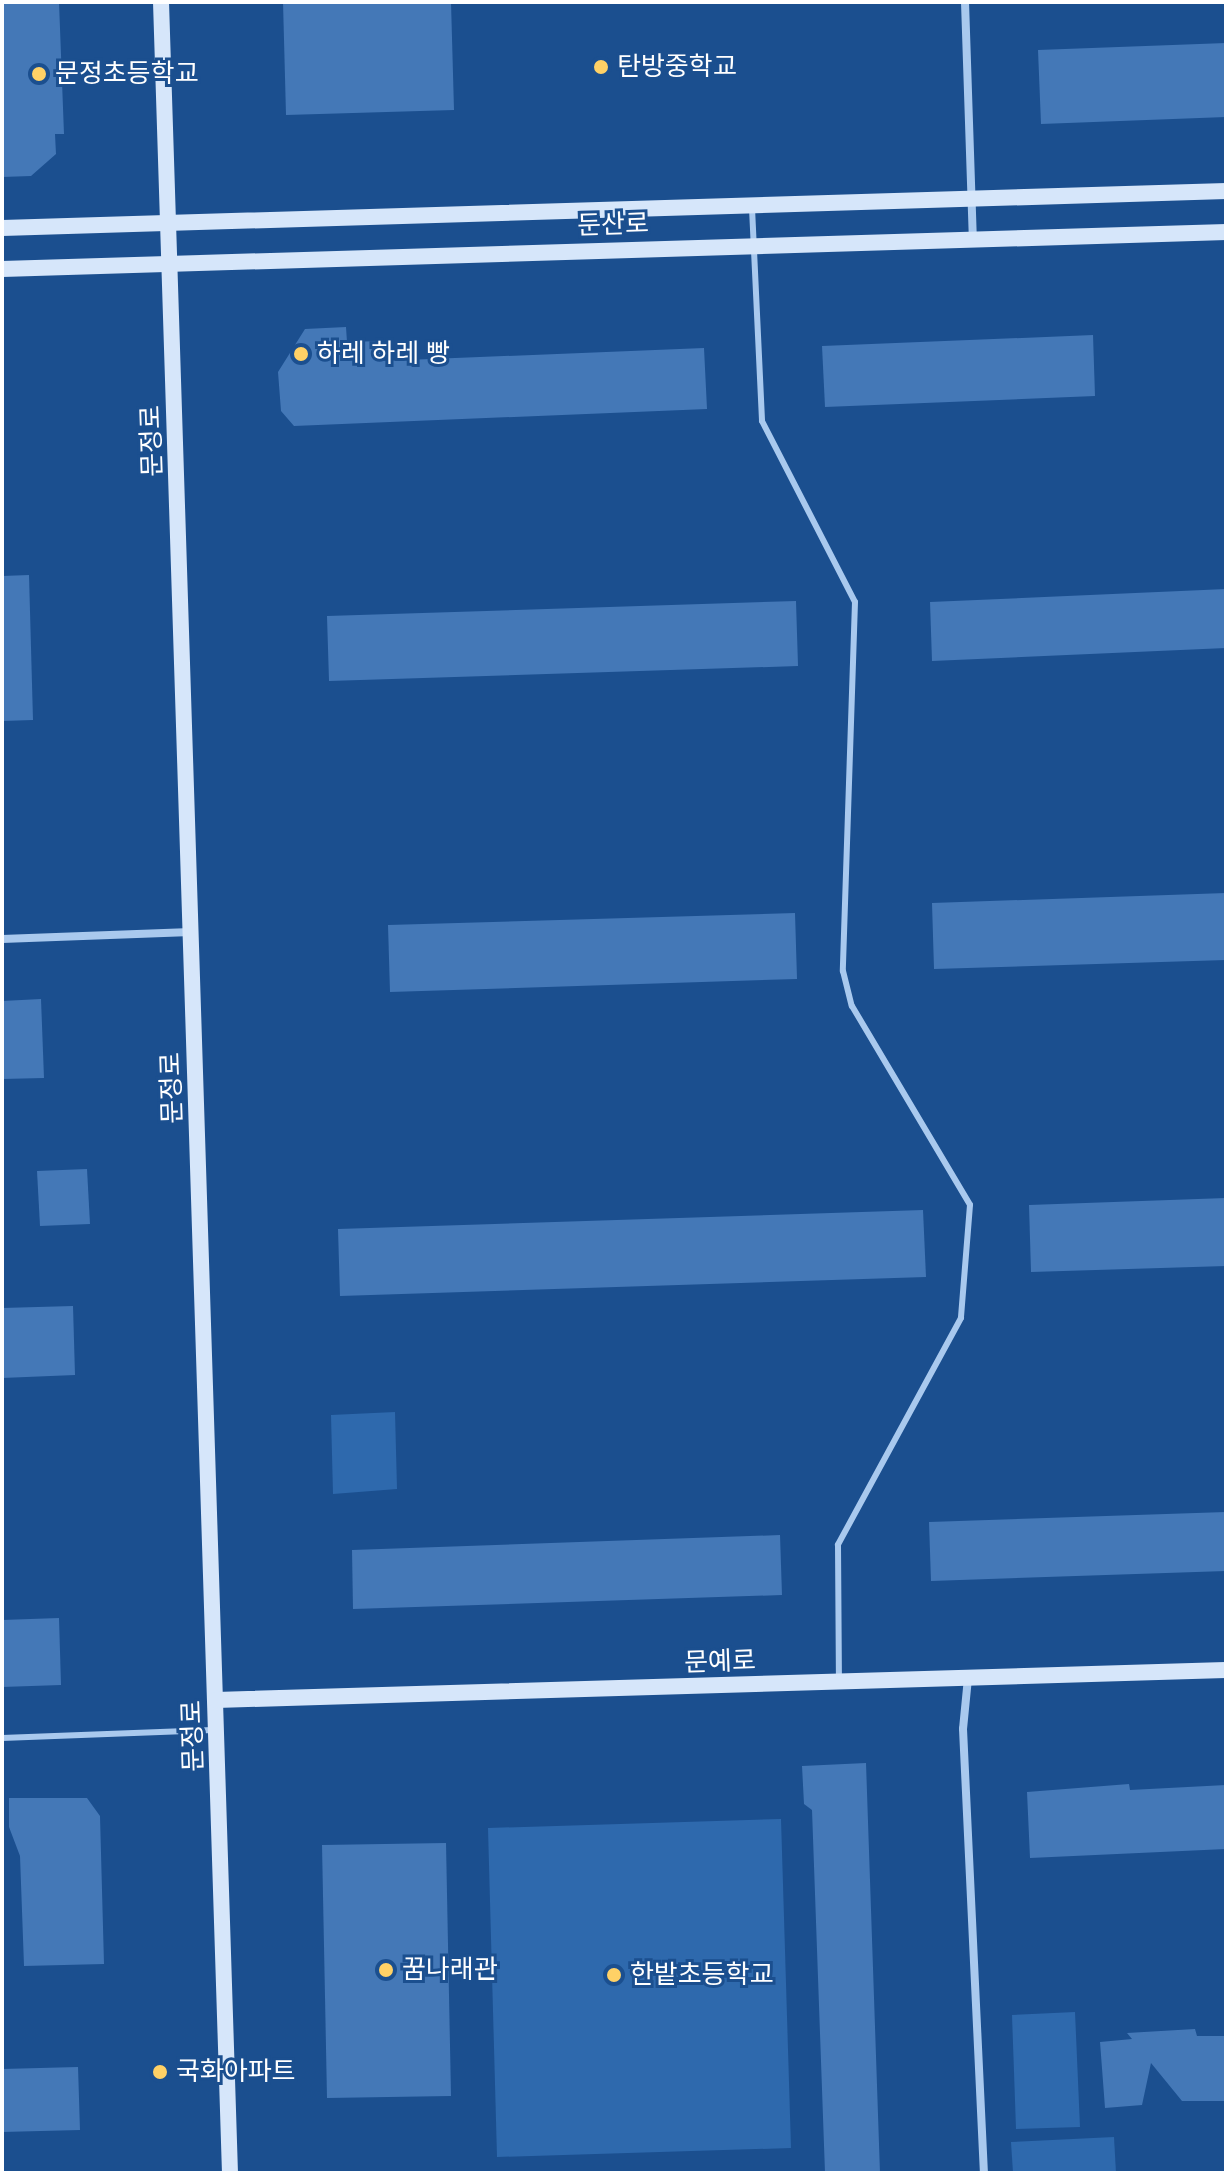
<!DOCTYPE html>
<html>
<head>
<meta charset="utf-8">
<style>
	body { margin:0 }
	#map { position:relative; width:1228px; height:2175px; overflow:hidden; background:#1b4f8f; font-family:Raleway,"Noto Sans KR",sans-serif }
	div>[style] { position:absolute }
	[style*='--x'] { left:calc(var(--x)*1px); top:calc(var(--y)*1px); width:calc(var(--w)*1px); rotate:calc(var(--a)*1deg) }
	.green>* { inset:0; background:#2e69ad }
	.building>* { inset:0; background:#4478b7 }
	.service>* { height:6px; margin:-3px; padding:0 3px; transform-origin:3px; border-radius:3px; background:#a9c9ee }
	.minor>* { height:8px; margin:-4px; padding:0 4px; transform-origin:4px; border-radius:4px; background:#a9c9ee }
	.secondary>* { height:16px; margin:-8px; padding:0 8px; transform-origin:8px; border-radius:8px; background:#d6e6fa }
	.dots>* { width:22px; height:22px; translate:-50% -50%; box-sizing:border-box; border:4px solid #1b4f8f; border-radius:50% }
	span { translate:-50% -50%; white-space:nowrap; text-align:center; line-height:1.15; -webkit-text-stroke:6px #1b4f8f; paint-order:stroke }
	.poi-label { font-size:26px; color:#fff }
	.left { translate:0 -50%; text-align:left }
	.street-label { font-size:26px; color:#fff }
	.frame { position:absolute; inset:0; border:4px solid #fff; pointer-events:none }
</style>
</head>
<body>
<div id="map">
	<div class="green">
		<i style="clip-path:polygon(395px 1412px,397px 1489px,333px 1494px,331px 1415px)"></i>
		<i style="clip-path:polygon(781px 1819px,791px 2148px,497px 2157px,488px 1828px)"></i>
		<i style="clip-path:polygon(1075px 2012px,1080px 2127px,1016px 2129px,1012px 2015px)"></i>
		<i style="clip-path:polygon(1114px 2137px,1116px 2173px,1013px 2173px,1011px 2142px)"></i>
	</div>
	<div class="building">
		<i style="clip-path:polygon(2px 2px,59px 2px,64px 134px,55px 134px,56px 154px,31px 176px,2px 177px)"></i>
		<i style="clip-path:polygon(283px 2px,451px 2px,454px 110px,286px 115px)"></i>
		<i style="clip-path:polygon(1226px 43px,1226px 117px,1041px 124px,1038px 50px)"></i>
		<i style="clip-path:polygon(346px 327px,347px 342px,382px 341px,382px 361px,704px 348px,707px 409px,294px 426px,281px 411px,278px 372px,305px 329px)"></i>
		<i style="clip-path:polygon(1093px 335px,1095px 396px,825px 407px,822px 346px)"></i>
		<i style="clip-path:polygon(29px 575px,33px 720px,2px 721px,2px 576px)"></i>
		<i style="clip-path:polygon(1226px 589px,1226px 648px,932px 661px,930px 602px)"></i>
		<i style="clip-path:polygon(796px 601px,798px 666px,329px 681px,327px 616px)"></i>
		<i style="clip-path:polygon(1226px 893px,1226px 960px,934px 969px,932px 903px)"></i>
		<i style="clip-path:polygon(795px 913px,797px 979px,390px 992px,388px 925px)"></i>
		<i style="clip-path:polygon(41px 999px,44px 1078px,2px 1079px,2px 1001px)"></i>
		<i style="clip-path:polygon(87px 1169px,90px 1224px,40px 1226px,37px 1171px)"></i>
		<i style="clip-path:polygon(1226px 1198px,1226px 1266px,1031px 1272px,1029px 1205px)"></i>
		<i style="clip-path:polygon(923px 1210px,926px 1277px,340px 1296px,338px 1229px)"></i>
		<i style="clip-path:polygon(73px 1306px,75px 1375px,2px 1378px,2px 1308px)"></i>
		<i style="clip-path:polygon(1226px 1512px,1226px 1571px,931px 1581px,929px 1522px)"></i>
		<i style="clip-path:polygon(780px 1535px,782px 1595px,353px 1609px,352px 1550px)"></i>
		<i style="clip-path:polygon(59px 1618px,61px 1685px,2px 1687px,2px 1620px)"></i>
		<i style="clip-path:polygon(866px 1763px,880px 2173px,825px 2173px,812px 1810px,804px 1804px,802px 1766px)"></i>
		<i style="clip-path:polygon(1129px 1784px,1130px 1790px,1226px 1785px,1226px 1849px,1030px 1858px,1027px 1792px)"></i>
		<i style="clip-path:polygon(9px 1798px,87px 1798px,100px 1816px,104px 1964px,24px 1966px,20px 1856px,9px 1827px)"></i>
		<i style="clip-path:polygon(446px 1843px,451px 2096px,327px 2098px,322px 1845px)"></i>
		<i style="clip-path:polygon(1195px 2029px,1197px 2036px,1226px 2036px,1226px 2101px,1182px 2101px,1151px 2063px,1142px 2105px,1105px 2108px,1100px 2042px,1132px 2039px,1127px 2033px)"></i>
		<i style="clip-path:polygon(78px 2067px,80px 2130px,2px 2132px,2px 2069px)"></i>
	</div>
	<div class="service">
		<i style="--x:752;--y:208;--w:213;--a:87.3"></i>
		<i style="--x:762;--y:421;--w:203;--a:62.8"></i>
		<i style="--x:855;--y:602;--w:369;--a:91.9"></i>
		<i style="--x:843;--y:971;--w:36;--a:76"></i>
		<i style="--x:852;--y:1006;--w:231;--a:59.3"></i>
		<i style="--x:970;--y:1205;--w:113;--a:94.6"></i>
		<i style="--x:961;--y:1318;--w:258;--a:118.5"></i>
		<i style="--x:838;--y:1545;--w:134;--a:89.6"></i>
		<i style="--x:2;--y:1738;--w:211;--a:-2.2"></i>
	</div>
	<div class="minor">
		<i style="--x:965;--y:2;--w:237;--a:88.1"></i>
		<i style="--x:2;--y:939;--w:189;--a:-2.1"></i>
		<i style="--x:968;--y:1678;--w:51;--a:95.6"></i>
		<i style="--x:963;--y:1729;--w:444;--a:87.3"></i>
	</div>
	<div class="secondary">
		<i style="--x:161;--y:2;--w:2172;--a:88.18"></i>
		<i style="--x:2;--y:228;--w:1225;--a:-1.73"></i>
		<i style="--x:2;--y:269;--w:1225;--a:-1.73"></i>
		<i style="--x:216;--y:1700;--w:1010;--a:-1.7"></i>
	</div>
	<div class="dots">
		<i style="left:601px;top:67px;background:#ffd166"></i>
		<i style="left:39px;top:74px;background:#ffd166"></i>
		<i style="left:301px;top:354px;background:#ffd166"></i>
		<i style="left:386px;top:1970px;background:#ffd166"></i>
		<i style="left:614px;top:1975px;background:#ffd166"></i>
		<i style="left:160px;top:2072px;background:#ffd166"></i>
	</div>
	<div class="poi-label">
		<span class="left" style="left:617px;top:67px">탄방중학교</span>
		<span class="left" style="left:55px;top:74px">문정초등학교</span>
		<span class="left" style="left:317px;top:354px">하레 하레 빵</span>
		<span class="left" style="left:402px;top:1970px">꿈나래관</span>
		<span class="left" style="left:630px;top:1975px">한밭초등학교</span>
		<span class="left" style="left:176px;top:2072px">국화아파트</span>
	</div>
	<div class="street-label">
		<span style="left:613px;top:225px;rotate:-2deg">둔산로</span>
		<span style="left:152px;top:441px;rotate:-92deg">문정로</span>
		<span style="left:172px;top:1088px;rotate:-92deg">문정로</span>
		<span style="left:720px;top:1662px;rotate:-2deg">문예로</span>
		<span style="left:193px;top:1736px;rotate:-92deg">문정로</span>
	</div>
	<div class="frame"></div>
</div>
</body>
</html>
